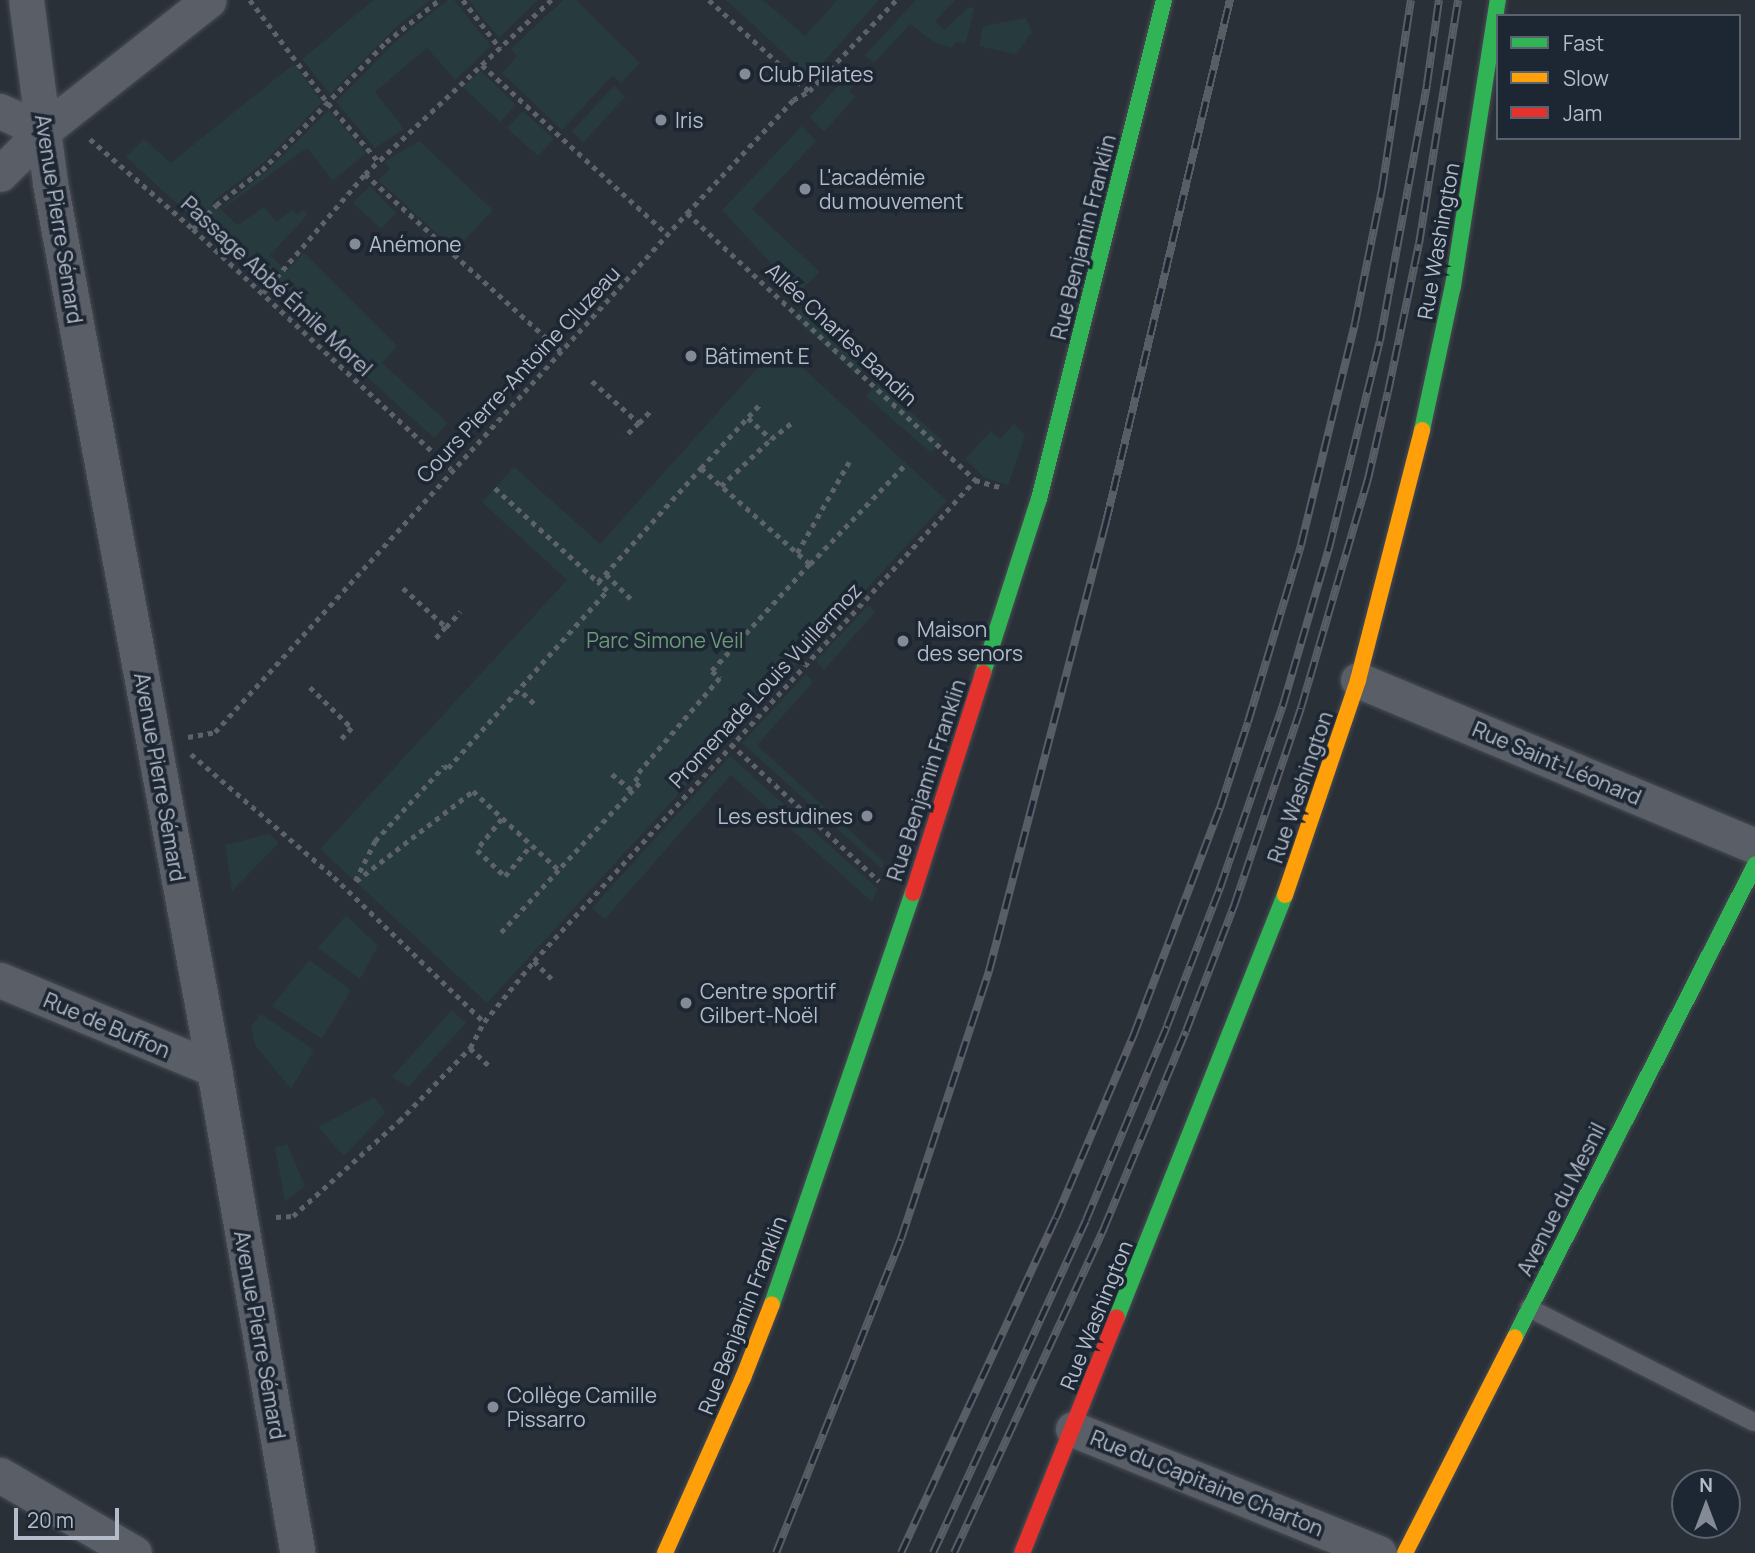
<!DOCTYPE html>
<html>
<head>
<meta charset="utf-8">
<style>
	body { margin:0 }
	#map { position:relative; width:1755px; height:1553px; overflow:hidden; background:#2a3038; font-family:Manrope,sans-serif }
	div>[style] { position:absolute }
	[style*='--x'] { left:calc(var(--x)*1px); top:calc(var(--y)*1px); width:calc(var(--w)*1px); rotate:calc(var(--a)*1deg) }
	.green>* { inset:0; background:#273a3e }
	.path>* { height:4.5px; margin-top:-2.25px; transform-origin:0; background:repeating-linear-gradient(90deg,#5d636a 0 5px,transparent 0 10px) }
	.roads { filter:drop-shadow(0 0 2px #484c53) drop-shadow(0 0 2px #484c53) }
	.lane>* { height:18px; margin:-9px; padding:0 9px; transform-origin:9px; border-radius:9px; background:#5a5e66 }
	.street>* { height:35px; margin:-17.5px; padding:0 17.5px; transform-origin:17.5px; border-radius:17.5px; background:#5a5e66 }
	.fast>* { height:16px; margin:-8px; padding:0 8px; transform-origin:8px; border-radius:8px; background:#30b455 }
	.slow>* { height:16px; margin:-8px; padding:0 8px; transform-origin:8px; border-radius:8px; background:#ff9f0a }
	.jam>* { height:16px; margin:-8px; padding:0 8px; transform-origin:8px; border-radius:8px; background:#e5322d }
	.rail>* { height:8px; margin-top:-4px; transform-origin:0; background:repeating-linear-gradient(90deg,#1d2633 0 16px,#595d64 0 32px); box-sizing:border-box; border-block:2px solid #595d64 }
	.dots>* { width:19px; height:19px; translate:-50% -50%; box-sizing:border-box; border:4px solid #1d2633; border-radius:50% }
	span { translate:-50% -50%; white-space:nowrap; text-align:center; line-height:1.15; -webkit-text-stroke:7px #1d2633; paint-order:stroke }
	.poi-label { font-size:21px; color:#b4bcc9 }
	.left { translate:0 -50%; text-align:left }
	.right { translate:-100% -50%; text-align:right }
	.street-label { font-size:21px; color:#b4bcc9 }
	.park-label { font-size:21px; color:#6b9a76 }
	.legend { position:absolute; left:1496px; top:14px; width:245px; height:126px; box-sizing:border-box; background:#1d2633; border:2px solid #59626f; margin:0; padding:9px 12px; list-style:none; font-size:21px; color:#b4bcc9 }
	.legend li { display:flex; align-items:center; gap:14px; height:35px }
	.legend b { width:35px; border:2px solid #59626f }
	.north { position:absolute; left:1671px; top:1469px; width:70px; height:70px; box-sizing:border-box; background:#1d2633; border:2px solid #59626f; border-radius:50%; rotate:0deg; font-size:19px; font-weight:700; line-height:28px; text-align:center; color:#b4bcc9 }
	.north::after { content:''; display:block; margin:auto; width:24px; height:32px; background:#848b96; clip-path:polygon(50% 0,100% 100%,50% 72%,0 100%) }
	.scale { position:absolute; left:14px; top:1508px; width:105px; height:32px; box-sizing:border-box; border:4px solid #b4bcc9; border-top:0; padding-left:9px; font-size:21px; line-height:24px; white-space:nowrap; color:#b4bcc9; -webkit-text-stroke:5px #1d2633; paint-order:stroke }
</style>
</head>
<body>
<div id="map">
	<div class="green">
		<i style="clip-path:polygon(374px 0,430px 0,395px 28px,330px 94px,302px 59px)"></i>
		<i style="clip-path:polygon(448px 0,454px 0,491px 46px,455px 80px,427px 48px,375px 92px,404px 129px,375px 148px,336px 102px,395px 42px)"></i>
		<i style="clip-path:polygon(469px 0,538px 0,499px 38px)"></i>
		<i style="clip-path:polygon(563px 0,576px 0,640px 63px,621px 83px,613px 75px,562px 130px,502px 73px,517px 56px,511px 49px)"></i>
		<i style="clip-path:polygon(726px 0,763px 0,805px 36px,837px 0,879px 0,810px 77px)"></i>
		<i style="clip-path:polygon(916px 0,955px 0,935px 21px,944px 30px,969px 7px,974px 8px,966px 43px,956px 42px,952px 48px,935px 43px,910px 24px,874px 63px,865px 55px)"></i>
		<i style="clip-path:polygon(1026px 18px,1032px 32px,1016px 54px,979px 46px,983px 26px)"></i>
		<i style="clip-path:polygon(294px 64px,322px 102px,264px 162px,212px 202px,221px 209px,271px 167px,329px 110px,366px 153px,333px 181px,307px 148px,221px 210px,238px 225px,264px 207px,276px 222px,292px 210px,298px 215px,303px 210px,308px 214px,270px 255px,287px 271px,304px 253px,397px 346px,382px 363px,448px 423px,434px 438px,126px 157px,144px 139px,171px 163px)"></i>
		<i style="clip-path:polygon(855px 67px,863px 76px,849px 91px,855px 97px,824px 132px,810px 117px)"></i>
		<i style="clip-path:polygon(481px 71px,516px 105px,500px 122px,463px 87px)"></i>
		<i style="clip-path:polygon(614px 86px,625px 97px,583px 143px,572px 131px)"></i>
		<i style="clip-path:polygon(523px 111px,554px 139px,538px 156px,507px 128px)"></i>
		<i style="clip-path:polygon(802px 126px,816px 141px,752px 209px,820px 272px,798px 293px,722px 210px)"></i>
		<i style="clip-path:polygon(419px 141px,493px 210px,455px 250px,378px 180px,390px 169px,384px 162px)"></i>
		<i style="clip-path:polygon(370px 186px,396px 213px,381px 229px,353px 203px)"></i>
		<i style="clip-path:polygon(804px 305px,869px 363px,857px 375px,793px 317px)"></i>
		<i style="clip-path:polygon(778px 345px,947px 501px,487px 1003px,320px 849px,567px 580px,482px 502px,514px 467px,600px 544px)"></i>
		<i style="clip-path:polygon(878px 383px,942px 440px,931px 453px,866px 396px)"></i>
		<i style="clip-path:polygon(1014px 424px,1025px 435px,1008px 485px,985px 478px,965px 459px,991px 431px,1000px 439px)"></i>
		<i style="clip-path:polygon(868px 605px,875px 612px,824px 670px,816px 661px)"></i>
		<i style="clip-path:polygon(806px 674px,813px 682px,757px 745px,884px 862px,882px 869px,742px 743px)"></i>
		<i style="clip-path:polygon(730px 756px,878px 889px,872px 902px,731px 775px,605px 919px,592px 908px)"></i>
		<i style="clip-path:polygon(269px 834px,279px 843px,232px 891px,225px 845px)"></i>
		<i style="clip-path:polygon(346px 915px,378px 946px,360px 979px,318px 948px)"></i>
		<i style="clip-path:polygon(309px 960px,351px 990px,322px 1039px,272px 1006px)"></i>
		<i style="clip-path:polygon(452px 1010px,466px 1023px,408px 1087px,392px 1077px)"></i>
		<i style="clip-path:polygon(261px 1014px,314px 1050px,291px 1089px,255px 1045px,251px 1026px)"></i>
		<i style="clip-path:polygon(374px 1097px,386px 1112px,344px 1156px,318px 1127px)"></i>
		<i style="clip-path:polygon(287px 1144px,305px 1186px,285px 1202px,275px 1148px)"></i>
	</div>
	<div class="path">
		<i style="--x:250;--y:0;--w:129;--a:52.9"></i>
		<i style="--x:328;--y:103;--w:78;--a:49.2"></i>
		<i style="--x:463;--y:0;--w:61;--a:52.4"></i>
		<i style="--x:709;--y:0;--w:135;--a:42.3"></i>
		<i style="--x:482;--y:65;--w:252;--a:42.4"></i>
		<i style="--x:90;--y:139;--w:137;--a:41.1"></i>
		<i style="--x:193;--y:229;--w:352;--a:42.9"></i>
		<i style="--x:365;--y:174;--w:264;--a:42.1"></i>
		<i style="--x:687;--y:213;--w:393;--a:42.8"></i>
		<i style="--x:193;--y:229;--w:33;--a:-46"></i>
		<i style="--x:216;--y:205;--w:58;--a:-37.3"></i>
		<i style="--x:262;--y:170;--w:178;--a:-45.9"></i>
		<i style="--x:386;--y:42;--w:68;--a:-38.4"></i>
		<i style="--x:263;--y:293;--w:157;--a:-49.4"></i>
		<i style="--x:365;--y:174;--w:255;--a:-43.1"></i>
		<i style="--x:592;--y:381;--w:63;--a:41.8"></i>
		<i style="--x:639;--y:423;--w:20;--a:135"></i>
		<i style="--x:748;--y:418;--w:31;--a:42"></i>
		<i style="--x:771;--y:439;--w:29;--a:-38"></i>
		<i style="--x:639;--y:423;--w:18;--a:-47"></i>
		<i style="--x:701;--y:468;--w:87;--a:-47.3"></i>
		<i style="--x:721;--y:486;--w:69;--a:-43.2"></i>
		<i style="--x:495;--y:488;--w:139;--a:42.4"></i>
		<i style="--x:797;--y:553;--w:105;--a:-60.3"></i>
		<i style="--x:810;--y:564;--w:139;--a:-46.2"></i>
		<i style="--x:606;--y:574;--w:37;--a:45"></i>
		<i style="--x:403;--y:588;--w:58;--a:42.2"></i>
		<i style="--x:446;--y:627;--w:18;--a:131"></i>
		<i style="--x:446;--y:627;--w:21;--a:-47"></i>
		<i style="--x:310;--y:687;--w:59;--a:44.3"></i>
		<i style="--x:352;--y:728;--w:18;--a:133"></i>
		<i style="--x:523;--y:693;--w:18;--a:43"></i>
		<i style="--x:188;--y:737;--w:27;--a:-10"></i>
		<i style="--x:215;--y:732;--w:702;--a:-47.72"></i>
		<i style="--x:687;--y:213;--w:155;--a:-46.8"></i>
		<i style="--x:793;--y:100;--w:18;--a:-29"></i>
		<i style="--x:809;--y:91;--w:126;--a:-46.3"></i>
		<i style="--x:731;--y:744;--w:202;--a:42.8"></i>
		<i style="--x:191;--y:754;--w:189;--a:40.7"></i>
		<i style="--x:334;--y:877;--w:209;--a:44"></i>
		<i style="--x:612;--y:774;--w:27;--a:39"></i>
		<i style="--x:502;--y:819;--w:40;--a:129"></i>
		<i style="--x:477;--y:850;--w:38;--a:43"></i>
		<i style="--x:505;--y:876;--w:40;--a:-50"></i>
		<i style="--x:355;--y:881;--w:45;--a:-63.4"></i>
		<i style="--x:375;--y:841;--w:102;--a:-47.4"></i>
		<i style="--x:444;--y:766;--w:4;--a:27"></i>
		<i style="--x:448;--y:768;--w:238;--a:-48.1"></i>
		<i style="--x:607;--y:591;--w:13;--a:-135"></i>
		<i style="--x:598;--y:582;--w:154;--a:-47.9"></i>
		<i style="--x:701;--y:468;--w:145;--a:41.4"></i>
		<i style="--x:810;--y:564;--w:145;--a:132.5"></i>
		<i style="--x:712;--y:671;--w:11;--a:41"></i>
		<i style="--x:720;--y:678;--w:130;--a:130.6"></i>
		<i style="--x:635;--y:777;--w:8;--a:50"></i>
		<i style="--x:640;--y:783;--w:119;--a:133"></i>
		<i style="--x:356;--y:881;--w:148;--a:-37.6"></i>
		<i style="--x:473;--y:791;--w:117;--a:42.6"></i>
		<i style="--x:559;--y:870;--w:86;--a:132.6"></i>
		<i style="--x:534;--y:961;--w:653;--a:-47.48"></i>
		<i style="--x:975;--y:480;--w:29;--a:16"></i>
		<i style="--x:470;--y:1048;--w:26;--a:43"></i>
		<i style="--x:276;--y:1217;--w:17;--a:-3"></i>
		<i style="--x:293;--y:1216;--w:142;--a:-41.9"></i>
		<i style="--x:399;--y:1121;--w:102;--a:-45.8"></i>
		<i style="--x:470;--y:1048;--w:30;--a:-62"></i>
		<i style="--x:484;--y:1022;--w:79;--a:-50.7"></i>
		<i style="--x:534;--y:961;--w:27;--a:45"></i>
	</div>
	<div class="roads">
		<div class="lane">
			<i style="--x:1529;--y:1308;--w:252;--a:26.9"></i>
		</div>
		<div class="street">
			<i style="--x:26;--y:0;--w:185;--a:82.5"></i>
			<i style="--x:50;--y:183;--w:901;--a:79.51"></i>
			<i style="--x:214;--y:1069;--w:491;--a:80.2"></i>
			<i style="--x:0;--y:111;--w:47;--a:24.9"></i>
			<i style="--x:0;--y:174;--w:61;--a:-45"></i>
			<i style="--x:43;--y:131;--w:211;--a:-38.3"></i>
			<i style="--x:1358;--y:680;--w:430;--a:22.7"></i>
			<i style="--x:0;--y:980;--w:232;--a:22.6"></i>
			<i style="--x:1073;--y:1429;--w:330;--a:22.1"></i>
			<i style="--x:0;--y:1475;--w:155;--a:30.2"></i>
		</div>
		<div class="fast">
			<i style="--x:1422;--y:430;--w:147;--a:-77.9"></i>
			<i style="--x:1453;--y:286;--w:290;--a:-81.1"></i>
			<i style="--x:983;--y:673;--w:183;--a:-72.2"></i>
			<i style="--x:1039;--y:499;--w:514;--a:-75.94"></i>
			<i style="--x:772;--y:1304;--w:435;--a:-71.1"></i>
			<i style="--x:1117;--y:1317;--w:454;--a:-68.3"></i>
			<i style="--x:1515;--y:1337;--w:530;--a:-63.05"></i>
		</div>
		<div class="slow">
			<i style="--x:1285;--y:895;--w:227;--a:-71.2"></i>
			<i style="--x:1358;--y:680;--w:258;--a:-75.6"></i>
			<i style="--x:665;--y:1553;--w:192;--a:-66"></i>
			<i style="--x:743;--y:1378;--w:79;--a:-68.6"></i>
			<i style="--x:1405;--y:1553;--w:242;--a:-63"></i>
		</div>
		<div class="jam">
			<i style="--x:913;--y:893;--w:231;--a:-72.3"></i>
			<i style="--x:1022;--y:1553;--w:254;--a:-68.1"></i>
		</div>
	</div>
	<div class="rail">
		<i style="--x:776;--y:1553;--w:338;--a:-68.3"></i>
		<i style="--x:901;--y:1239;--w:282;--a:-71.8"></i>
		<i style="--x:989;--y:971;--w:464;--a:-75.4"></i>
		<i style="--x:1106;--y:522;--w:537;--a:-76.64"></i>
		<i style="--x:901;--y:1553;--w:369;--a:-65.2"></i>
		<i style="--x:1056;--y:1218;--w:200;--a:-67"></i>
		<i style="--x:1134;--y:1034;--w:242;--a:-69.2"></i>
		<i style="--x:1220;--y:808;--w:90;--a:-72"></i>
		<i style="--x:1248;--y:722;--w:185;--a:-73.3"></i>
		<i style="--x:1301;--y:545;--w:228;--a:-76.3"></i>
		<i style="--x:1355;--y:323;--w:137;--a:-78.6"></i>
		<i style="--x:1382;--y:189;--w:191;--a:-81.3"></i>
		<i style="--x:933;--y:1553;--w:366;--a:-65.3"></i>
		<i style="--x:1086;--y:1220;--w:210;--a:-67.3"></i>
		<i style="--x:1167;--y:1026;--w:148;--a:-69"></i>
		<i style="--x:1220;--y:888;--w:194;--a:-71"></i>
		<i style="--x:1283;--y:705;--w:164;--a:-73.7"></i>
		<i style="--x:1329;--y:548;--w:213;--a:-76.2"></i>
		<i style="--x:1380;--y:341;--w:261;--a:-79.6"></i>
		<i style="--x:1427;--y:84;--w:85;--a:-81.9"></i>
		<i style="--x:954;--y:1553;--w:358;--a:-65.2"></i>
		<i style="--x:1104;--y:1228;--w:213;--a:-67.4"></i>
		<i style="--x:1186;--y:1031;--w:134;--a:-69"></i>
		<i style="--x:1234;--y:906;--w:209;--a:-71.3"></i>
		<i style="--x:1301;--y:708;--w:239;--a:-73.7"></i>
		<i style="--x:1368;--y:479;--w:89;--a:-77.1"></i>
		<i style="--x:1388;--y:392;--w:151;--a:-78.2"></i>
		<i style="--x:1419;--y:244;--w:247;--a:-80.9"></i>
	</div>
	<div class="dots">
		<i style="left:745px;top:74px;background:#848b96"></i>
		<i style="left:661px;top:120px;background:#848b96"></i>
		<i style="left:805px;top:189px;background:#848b96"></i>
		<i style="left:355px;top:244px;background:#848b96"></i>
		<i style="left:691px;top:356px;background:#848b96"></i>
		<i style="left:903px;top:641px;background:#848b96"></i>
		<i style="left:867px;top:816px;background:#848b96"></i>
		<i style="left:686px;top:1003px;background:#848b96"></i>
		<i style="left:493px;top:1407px;background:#848b96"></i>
	</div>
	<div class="poi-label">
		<span class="left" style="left:759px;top:74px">Club Pilates</span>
		<span class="left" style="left:675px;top:120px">Iris</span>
		<span class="left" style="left:819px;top:189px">L'académie<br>du mouvement</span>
		<span class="left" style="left:369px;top:244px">Anémone</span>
		<span class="left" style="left:705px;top:356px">Bâtiment E</span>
		<span class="left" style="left:917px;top:641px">Maison<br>des senors</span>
		<span class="right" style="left:853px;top:816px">Les estudines</span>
		<span class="left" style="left:700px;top:1003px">Centre sportif<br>Gilbert-Noël</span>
		<span class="left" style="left:507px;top:1407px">Collège Camille<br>Pissarro</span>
	</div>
	<div class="street-label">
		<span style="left:59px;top:219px;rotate:81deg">Avenue Pierre Sémard</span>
		<span style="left:1083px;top:237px;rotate:-76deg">Rue Benjamin Franklin</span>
		<span style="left:1438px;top:241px;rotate:-80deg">Rue Washington</span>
		<span style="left:277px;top:286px;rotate:43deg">Passage Abbé Émile Morel</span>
		<span style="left:842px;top:334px;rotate:43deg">Allée Charles Bandin</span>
		<span style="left:518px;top:374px;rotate:-47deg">Cours Pierre-Antoine Cluzeau</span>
		<span style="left:765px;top:685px;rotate:-47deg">Promenade Louis Vuillermoz</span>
		<span style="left:1557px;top:763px;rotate:23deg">Rue Saint-Léonard</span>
		<span style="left:160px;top:777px;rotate:80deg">Avenue Pierre Sémard</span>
		<span style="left:926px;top:780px;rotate:-72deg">Rue Benjamin Franklin</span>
		<span style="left:1300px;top:787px;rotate:-71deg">Rue Washington</span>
		<span style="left:107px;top:1025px;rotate:23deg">Rue de Buffon</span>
		<span style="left:1561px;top:1199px;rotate:-63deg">Avenue du Mesnil</span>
		<span style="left:742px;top:1315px;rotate:-69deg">Rue Benjamin Franklin</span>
		<span style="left:1096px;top:1315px;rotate:-68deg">Rue Washington</span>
		<span style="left:260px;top:1335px;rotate:80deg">Avenue Pierre Sémard</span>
		<span style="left:1207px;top:1483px;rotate:22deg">Rue du Capitaine Charton</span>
	</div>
	<div class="park-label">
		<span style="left:665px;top:640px">Parc Simone Veil</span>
	</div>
	<ul class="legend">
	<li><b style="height:9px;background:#30b455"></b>Fast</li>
	<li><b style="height:9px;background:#ff9f0a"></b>Slow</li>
	<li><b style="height:9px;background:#e5322d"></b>Jam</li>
	</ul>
	<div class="north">N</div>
	<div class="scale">20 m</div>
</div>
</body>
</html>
